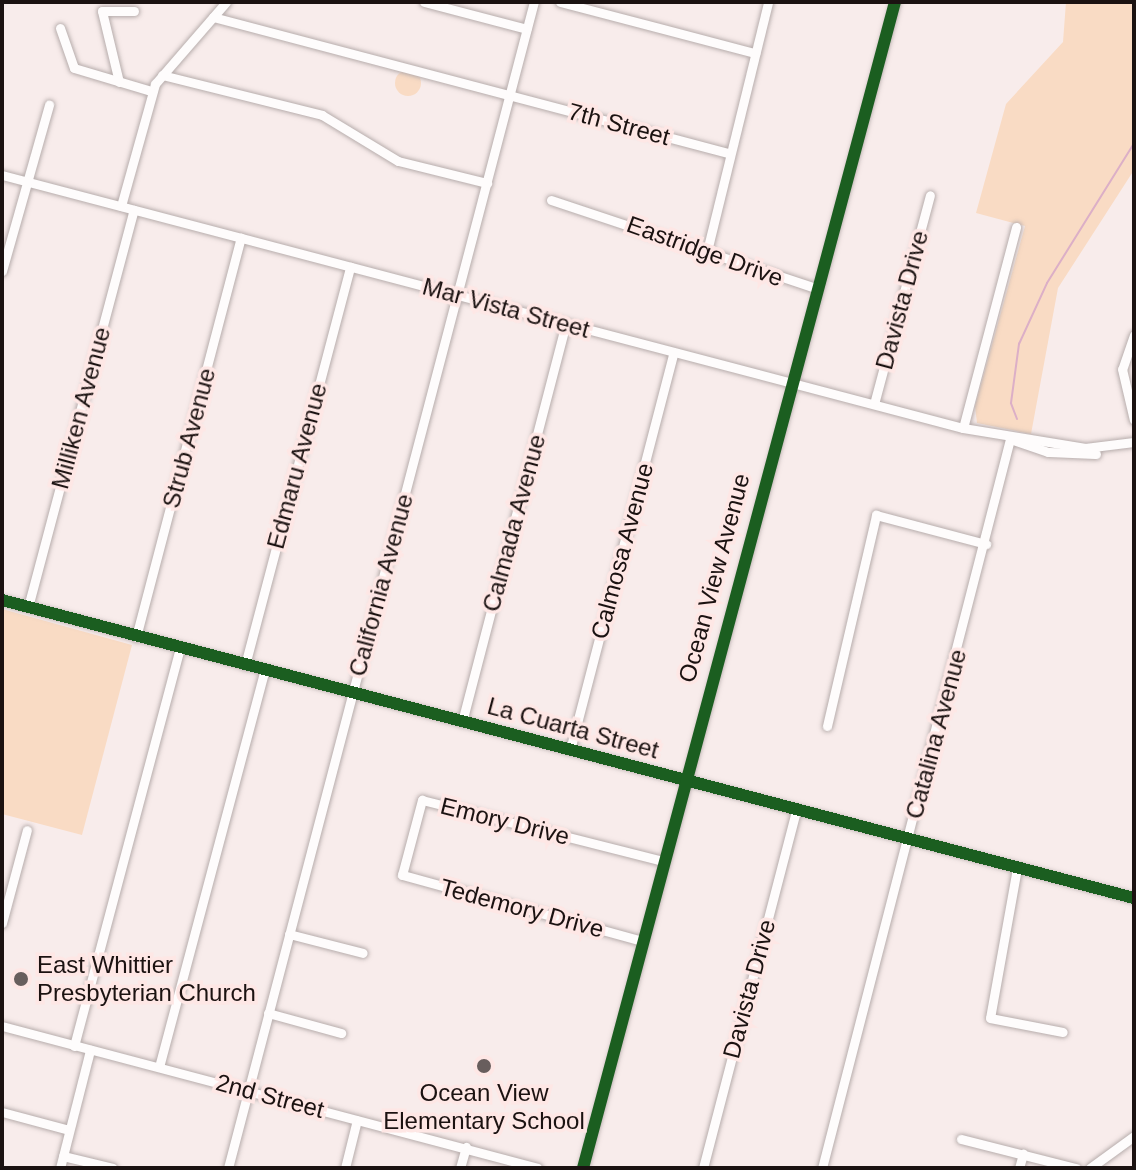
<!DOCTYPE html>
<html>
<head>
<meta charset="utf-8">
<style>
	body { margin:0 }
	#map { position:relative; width:1136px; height:1170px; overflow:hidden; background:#f8eceb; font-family:Arial,sans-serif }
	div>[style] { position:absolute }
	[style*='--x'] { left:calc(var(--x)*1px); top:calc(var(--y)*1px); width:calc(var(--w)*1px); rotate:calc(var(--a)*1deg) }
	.green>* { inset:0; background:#f9dbc4 }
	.round { border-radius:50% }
	.stream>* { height:2px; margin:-1px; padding:0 1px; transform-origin:1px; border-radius:1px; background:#dcafc7 }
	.roads { filter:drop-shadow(0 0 2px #b7adac) drop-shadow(0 0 2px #b7adac) }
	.minor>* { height:9px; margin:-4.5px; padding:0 4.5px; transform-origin:4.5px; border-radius:4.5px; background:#fefcfc }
	.cycleway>* { height:12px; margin:-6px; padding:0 6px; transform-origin:6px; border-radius:6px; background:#1b5e20 }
	.dots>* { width:22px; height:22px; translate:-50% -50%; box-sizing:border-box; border:4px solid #fee7e5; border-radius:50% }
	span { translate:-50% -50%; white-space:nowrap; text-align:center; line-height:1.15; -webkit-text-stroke:7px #fee7e5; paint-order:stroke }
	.street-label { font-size:24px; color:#1b1211 }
	.poi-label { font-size:24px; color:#1b1211 }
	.left { translate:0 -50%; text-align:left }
	.frame { position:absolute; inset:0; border:4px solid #1b1211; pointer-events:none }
</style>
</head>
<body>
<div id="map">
	<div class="green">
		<i style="clip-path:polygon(1066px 2px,1134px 2px,1134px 170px,1058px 288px,1031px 434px,977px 423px,975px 406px,1025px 226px,976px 213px,1006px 104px,1063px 42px)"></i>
		<i class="round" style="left:395px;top:70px;width:26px;height:26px"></i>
		<i style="clip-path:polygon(2px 609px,132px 645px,82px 835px,2px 814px)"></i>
	</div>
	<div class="stream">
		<i style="--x:1017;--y:419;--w:17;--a:-111"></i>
		<i style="--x:1011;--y:403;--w:60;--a:-82.3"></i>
		<i style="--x:1019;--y:344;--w:67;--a:-65.3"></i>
		<i style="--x:1047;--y:283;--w:165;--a:-58.1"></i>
	</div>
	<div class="roads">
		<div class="minor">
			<i style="--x:424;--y:2;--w:106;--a:14.7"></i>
			<i style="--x:560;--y:2;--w:202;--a:14.7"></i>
			<i style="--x:213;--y:17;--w:533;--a:14.79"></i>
			<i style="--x:60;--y:28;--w:42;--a:70.7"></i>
			<i style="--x:74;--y:68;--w:80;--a:16.6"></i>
			<i style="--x:162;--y:75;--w:165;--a:14"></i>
			<i style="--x:322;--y:115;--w:89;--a:31.2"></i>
			<i style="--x:398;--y:161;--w:92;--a:13.9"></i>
			<i style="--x:119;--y:82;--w:73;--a:-103.5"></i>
			<i style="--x:102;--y:11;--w:32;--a:0"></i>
			<i style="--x:2;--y:175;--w:994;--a:14.75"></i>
			<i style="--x:963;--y:428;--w:124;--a:9.3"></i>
			<i style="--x:1085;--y:448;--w:49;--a:-7"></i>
			<i style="--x:551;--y:200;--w:276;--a:18.4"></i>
			<i style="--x:121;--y:206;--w:127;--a:-74.4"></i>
			<i style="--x:155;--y:84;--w:108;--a:-49.1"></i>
			<i style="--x:707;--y:251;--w:256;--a:-76.2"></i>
			<i style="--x:2;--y:271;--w:173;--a:-74.2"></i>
			<i style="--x:1134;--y:335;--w:36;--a:109"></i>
			<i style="--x:1122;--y:369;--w:52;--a:76.8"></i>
			<i style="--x:874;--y:404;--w:216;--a:-75"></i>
			<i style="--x:963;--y:428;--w:208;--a:-75.2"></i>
			<i style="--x:1013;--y:440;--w:37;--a:19"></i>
			<i style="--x:1048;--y:452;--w:48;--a:2.4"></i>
			<i style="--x:2;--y:600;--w:1171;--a:14.75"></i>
			<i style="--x:28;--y:607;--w:411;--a:-75.1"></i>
			<i style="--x:136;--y:637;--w:413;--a:-75.3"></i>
			<i style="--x:245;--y:665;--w:412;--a:-75.2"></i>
			<i style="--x:462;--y:722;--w:411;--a:-75.4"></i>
			<i style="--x:827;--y:726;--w:217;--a:-76.9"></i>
			<i style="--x:876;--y:515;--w:114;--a:14.8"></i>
			<i style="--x:570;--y:750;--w:411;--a:-75.4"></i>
			<i style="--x:1017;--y:868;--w:152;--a:100.2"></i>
			<i style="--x:990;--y:1018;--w:74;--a:10.9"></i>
			<i style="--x:2;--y:923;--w:96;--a:-75"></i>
			<i style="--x:289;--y:934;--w:76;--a:14.4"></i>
			<i style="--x:642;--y:941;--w:249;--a:-164.6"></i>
			<i style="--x:402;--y:875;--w:78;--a:-75.1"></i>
			<i style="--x:422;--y:800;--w:249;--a:14.2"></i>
			<i style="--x:268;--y:1013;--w:76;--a:15.3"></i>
			<i style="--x:2;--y:1026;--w:554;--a:14.84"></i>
			<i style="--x:74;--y:1046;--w:412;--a:-75.1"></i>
			<i style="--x:159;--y:1067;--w:411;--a:-75.1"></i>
			<i style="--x:2;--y:1112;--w:69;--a:15"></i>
			<i style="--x:961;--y:1139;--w:119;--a:14.2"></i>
			<i style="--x:63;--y:1156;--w:51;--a:13.5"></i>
			<i style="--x:60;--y:1168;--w:122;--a:-75.7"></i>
			<i style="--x:228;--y:1168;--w:1205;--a:-75.3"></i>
			<i style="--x:345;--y:1168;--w:49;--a:-76"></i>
			<i style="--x:460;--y:1168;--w:22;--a:-74"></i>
			<i style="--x:583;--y:1168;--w:1207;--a:-75.02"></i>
			<i style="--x:703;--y:1168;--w:370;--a:-75.4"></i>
			<i style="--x:822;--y:1168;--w:753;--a:-75.54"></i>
			<i style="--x:1019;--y:1168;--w:15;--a:-74"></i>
			<i style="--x:1090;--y:1168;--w:54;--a:-36"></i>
		</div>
	</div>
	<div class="cycleway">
		<i style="--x:2;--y:600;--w:1171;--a:14.75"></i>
		<i style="--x:583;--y:1168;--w:1207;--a:-75.02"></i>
	</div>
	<div class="dots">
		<i style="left:21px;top:979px;background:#685e5d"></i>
		<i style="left:484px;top:1066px;background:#685e5d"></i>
	</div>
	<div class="street-label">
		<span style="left:619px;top:124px;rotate:15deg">7th Street</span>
		<span style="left:705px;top:251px;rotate:20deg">Eastridge Drive</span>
		<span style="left:902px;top:300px;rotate:-75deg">Davista Drive</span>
		<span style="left:506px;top:308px;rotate:15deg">Mar Vista Street</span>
		<span style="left:81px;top:408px;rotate:-75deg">Milliken Avenue</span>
		<span style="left:189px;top:438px;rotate:-75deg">Strub Avenue</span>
		<span style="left:297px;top:466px;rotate:-75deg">Edmaru Avenue</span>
		<span style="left:514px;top:523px;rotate:-75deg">Calmada Avenue</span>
		<span style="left:622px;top:551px;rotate:-75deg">Calmosa Avenue</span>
		<span style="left:714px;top:578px;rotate:-75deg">Ocean View Avenue</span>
		<span style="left:381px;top:585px;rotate:-75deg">California Avenue</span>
		<span style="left:573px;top:728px;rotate:15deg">La Cuarta Street</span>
		<span style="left:936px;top:734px;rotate:-75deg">Catalina Avenue</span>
		<span style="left:505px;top:821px;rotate:14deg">Emory Drive</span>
		<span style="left:522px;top:908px;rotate:15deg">Tedemory Drive</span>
		<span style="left:749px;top:989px;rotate:-75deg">Davista Drive</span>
		<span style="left:270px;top:1096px;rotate:15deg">2nd Street</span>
	</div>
	<div class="poi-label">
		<span class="left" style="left:37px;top:979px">East Whittier<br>Presbyterian Church</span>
		<span style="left:484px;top:1107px">Ocean View<br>Elementary School</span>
	</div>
	<div class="frame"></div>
</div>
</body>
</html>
